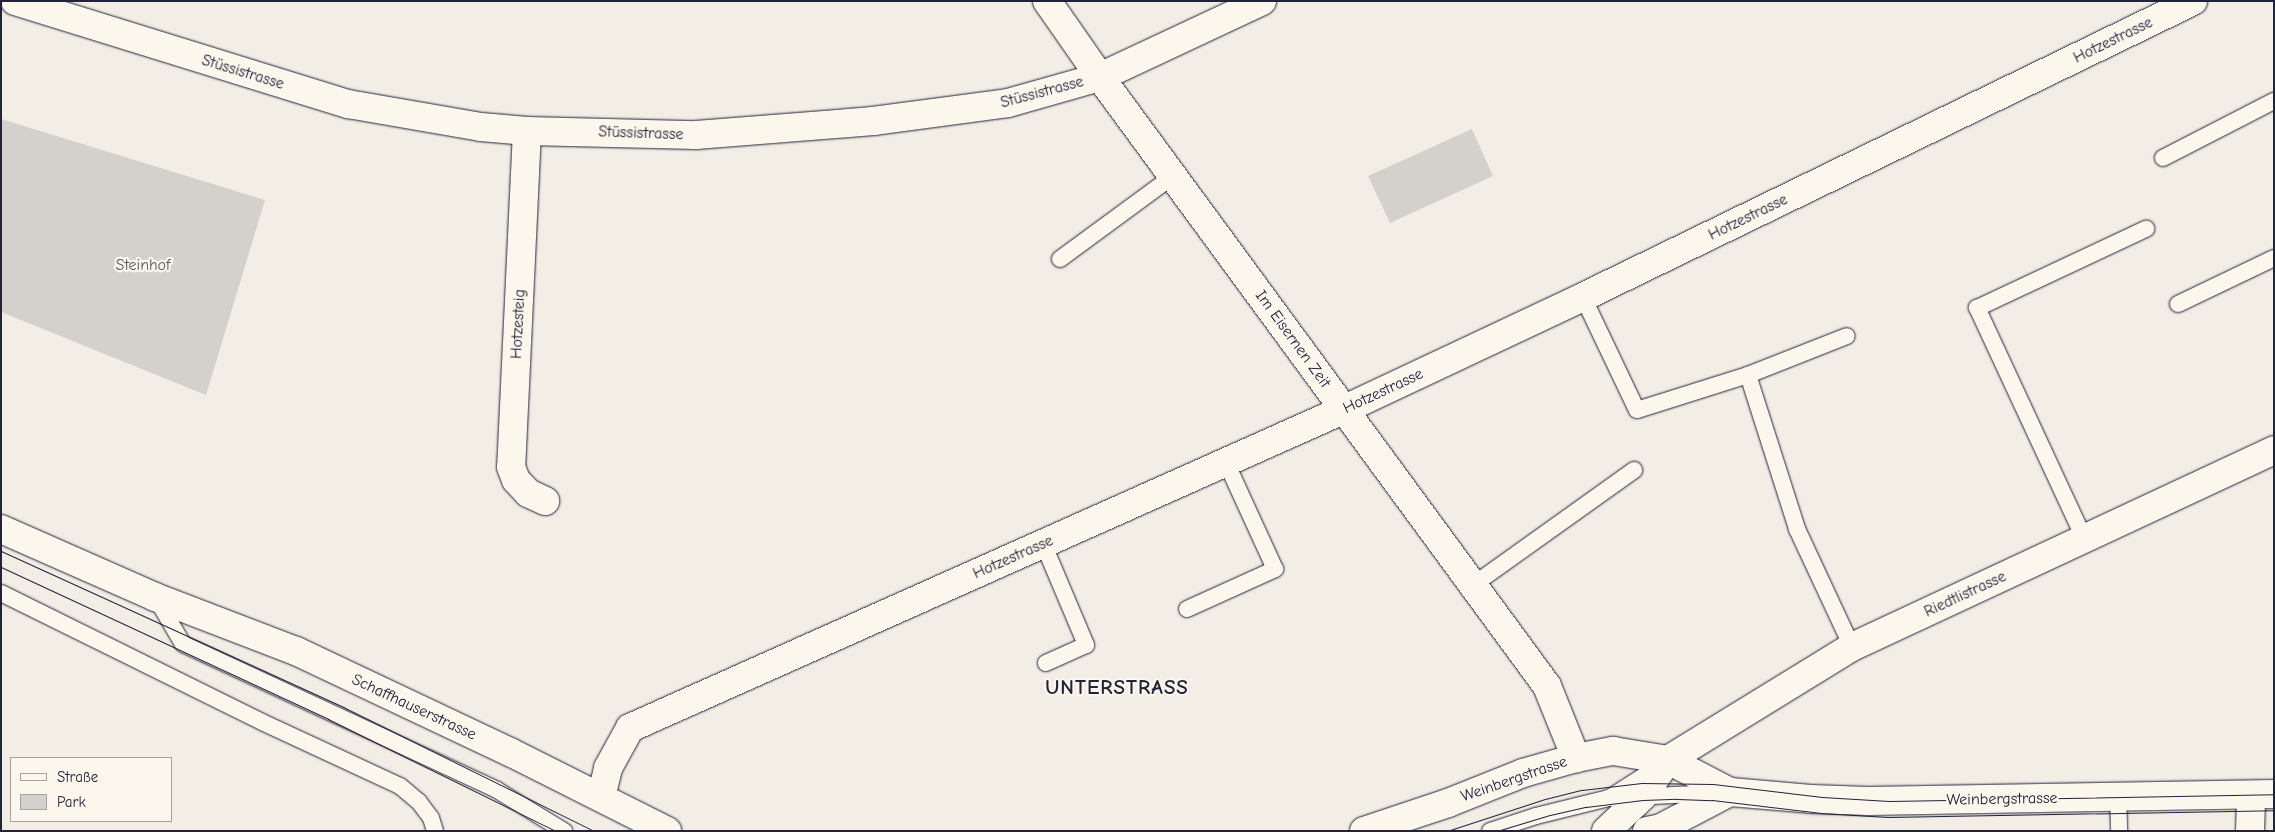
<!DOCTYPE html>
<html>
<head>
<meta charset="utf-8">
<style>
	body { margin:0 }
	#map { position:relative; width:2275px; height:832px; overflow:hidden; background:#f2eee5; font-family:"Comic Neue",sans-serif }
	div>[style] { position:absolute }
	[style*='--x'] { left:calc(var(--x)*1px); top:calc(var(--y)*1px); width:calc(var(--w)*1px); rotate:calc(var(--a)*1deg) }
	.green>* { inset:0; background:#d4d1cc }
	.roads { filter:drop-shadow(0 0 1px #22223b) drop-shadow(0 0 1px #22223b) }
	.service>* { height:16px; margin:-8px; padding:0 8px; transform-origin:8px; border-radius:8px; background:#fbf7ec }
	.minor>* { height:28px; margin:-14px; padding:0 14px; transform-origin:14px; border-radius:14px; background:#fbf7ec }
	.tertiary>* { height:28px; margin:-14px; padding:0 14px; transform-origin:14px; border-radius:14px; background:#fbf7ec }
	.tram>* { height:1px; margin:-0.5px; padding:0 0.5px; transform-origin:0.5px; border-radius:0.5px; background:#22223b }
	span { translate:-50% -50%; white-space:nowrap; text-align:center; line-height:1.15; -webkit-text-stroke:4.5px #fbf7ec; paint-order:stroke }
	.street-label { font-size:16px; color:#22223b }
	.park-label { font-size:16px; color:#575766 }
	.district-label { font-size:21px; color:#22223b; font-weight:700; letter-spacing:1px }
	.frame { position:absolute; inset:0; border:2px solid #22223b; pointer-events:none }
	.legend { position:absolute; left:10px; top:757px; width:162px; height:65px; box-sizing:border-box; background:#fbf7ec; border:1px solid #a4a2a5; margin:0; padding:6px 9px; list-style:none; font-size:15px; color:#22223b }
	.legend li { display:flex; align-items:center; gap:10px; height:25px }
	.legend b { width:25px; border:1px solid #a4a2a5 }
</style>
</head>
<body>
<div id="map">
	<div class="green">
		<i style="clip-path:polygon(1px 119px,265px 200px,206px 395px,1px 312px)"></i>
		<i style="clip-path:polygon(1472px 129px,1493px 176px,1390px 223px,1368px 176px)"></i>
	</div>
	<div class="roads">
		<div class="service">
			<i style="--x:2163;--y:158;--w:125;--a:-27.2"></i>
			<i style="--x:1060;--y:259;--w:140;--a:-36.3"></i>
			<i style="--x:1583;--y:297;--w:125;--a:64.5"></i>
			<i style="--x:1637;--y:410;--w:116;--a:-17.5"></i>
			<i style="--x:1748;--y:375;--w:106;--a:-21.5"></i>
			<i style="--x:2178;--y:304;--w:106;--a:-25.6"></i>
			<i style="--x:1748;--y:375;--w:162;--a:72.3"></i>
			<i style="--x:1797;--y:529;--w:130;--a:65"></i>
			<i style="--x:2084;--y:538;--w:254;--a:-114.9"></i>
			<i style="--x:1977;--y:308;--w:187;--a:-25.1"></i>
			<i style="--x:1043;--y:543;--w:111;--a:67.1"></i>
			<i style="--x:1086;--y:645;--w:44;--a:155.8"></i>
			<i style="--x:1473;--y:585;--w:198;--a:-35.5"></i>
			<i style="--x:1;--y:593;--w:291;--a:26.3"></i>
			<i style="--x:262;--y:722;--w:152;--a:24.9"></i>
			<i style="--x:400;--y:786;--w:25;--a:40"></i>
			<i style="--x:419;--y:802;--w:20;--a:53"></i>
			<i style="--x:431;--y:818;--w:14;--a:73"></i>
			<i style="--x:156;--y:598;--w:53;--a:59.6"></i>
			<i style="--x:183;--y:644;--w:346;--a:24.9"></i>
			<i style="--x:497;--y:790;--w:79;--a:31.5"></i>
			<i style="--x:1187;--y:609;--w:97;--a:-24.4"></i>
			<i style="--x:1275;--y:569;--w:118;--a:-114.6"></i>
			<i style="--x:1611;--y:797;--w:54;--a:-32.8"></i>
			<i style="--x:2118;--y:797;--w:34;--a:88"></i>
			<i style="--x:1490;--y:831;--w:48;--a:-18.1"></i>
			<i style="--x:1536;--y:816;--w:75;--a:-13.9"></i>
			<i style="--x:1609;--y:798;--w:108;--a:-2.7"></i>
		</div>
		<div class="minor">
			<i style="--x:15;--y:1;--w:349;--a:17.2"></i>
			<i style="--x:348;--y:104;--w:135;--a:9.8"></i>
			<i style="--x:481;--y:127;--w:46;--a:5"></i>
			<i style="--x:527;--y:131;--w:169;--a:1.4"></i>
			<i style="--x:696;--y:135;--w:178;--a:-4.5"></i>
			<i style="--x:873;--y:121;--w:136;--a:-7.6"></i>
			<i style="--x:1008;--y:103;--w:96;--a:-15.8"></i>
			<i style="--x:1100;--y:77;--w:179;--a:-25.1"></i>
			<i style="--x:1047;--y:1;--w:93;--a:55.1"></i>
			<i style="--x:1100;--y:77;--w:755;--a:53.72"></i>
			<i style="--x:1547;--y:686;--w:78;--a:68.1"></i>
			<i style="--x:527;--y:131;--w:336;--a:92.7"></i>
			<i style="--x:511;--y:467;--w:14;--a:69"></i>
			<i style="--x:516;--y:480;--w:18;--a:47"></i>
			<i style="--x:528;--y:493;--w:19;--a:25"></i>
			<i style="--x:601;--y:797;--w:30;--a:-76"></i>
			<i style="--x:608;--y:768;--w:46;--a:-61.2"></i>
			<i style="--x:630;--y:728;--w:783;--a:-24.04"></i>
			<i style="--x:1345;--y:409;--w:263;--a:-25.2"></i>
			<i style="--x:1583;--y:297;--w:678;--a:-25.88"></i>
			<i style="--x:2250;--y:831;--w:36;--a:-88"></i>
		</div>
		<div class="tertiary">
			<i style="--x:1;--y:529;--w:168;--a:23.8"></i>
			<i style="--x:155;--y:597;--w:151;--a:21"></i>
			<i style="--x:296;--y:651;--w:237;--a:25.3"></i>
			<i style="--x:510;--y:752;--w:176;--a:26.7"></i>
			<i style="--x:1364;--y:831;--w:89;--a:-18.4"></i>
			<i style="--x:1448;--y:803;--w:81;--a:-21.8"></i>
			<i style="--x:1523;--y:773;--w:55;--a:-15.8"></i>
			<i style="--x:1576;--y:758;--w:38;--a:-11"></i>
			<i style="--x:1613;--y:751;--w:56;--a:9.3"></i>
			<i style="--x:1668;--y:760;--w:70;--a:27.3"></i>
			<i style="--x:1730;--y:792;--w:81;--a:4.9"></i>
			<i style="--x:1811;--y:799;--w:57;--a:2"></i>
			<i style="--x:1868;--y:801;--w:406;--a:-1"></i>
			<i style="--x:1606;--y:831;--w:51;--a:-43.4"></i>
			<i style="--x:1643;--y:796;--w:44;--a:-55.2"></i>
			<i style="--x:1668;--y:760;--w:216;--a:-31.6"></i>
			<i style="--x:1852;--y:647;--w:466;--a:-25"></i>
			<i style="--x:1647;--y:831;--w:14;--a:-12"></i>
			<i style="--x:1661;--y:828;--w:78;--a:-27.6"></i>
		</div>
	</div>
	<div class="tram">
		<i style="--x:1;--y:551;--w:378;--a:24.5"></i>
		<i style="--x:345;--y:708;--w:278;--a:26.3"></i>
		<i style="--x:1;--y:567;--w:361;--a:24.9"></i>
		<i style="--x:328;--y:719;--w:254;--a:26.2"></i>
		<i style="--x:1447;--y:831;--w:103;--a:-18.1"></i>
		<i style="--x:1545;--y:799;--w:38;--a:-14"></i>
		<i style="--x:1582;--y:790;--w:60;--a:-6.7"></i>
		<i style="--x:1642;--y:783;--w:71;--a:0.8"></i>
		<i style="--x:1713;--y:784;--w:110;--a:6.8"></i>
		<i style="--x:1822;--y:797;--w:67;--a:3.4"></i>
		<i style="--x:1889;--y:801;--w:385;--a:-1"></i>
		<i style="--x:1497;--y:831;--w:55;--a:-16.8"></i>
		<i style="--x:1550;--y:815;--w:37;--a:-13"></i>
		<i style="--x:1586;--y:807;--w:57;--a:-7"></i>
		<i style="--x:1643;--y:800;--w:34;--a:-2"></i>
		<i style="--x:1677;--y:799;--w:35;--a:2"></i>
		<i style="--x:1712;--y:800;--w:110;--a:6.8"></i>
		<i style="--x:1821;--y:813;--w:67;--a:3.4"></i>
		<i style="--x:1888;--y:817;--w:386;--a:-1"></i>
	</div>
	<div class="street-label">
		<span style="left:2113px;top:40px;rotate:-26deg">Hotzestrasse</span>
		<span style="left:243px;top:72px;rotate:17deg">Stüssistrasse</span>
		<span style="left:1042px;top:92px;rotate:-15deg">Stüssistrasse</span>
		<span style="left:641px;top:133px;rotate:2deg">Stüssistrasse</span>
		<span style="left:1748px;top:217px;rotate:-26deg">Hotzestrasse</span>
		<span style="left:518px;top:324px;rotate:-87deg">Hotzesteig</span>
		<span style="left:1293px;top:339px;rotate:54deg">Im Eisernen Zeit</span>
		<span style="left:1383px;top:391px;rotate:-25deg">Hotzestrasse</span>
		<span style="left:1013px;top:557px;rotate:-24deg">Hotzestrasse</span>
		<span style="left:1965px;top:594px;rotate:-25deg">Riedtlistrasse</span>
		<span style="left:414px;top:707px;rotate:25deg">Schaffhauserstrasse</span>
		<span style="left:1514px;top:779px;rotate:-19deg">Weinbergstrasse</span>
		<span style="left:2002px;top:799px;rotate:-1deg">Weinbergstrasse</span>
	</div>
	<div class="park-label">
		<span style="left:143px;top:265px">Steinhof</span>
	</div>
	<div class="district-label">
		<span style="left:1117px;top:687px">UNTERSTRASS</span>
	</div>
	<div class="frame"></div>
	<ul class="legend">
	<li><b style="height:6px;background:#fbf7ec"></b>Straße</li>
	<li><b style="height:14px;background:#d4d1cc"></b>Park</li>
	</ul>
</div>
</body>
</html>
